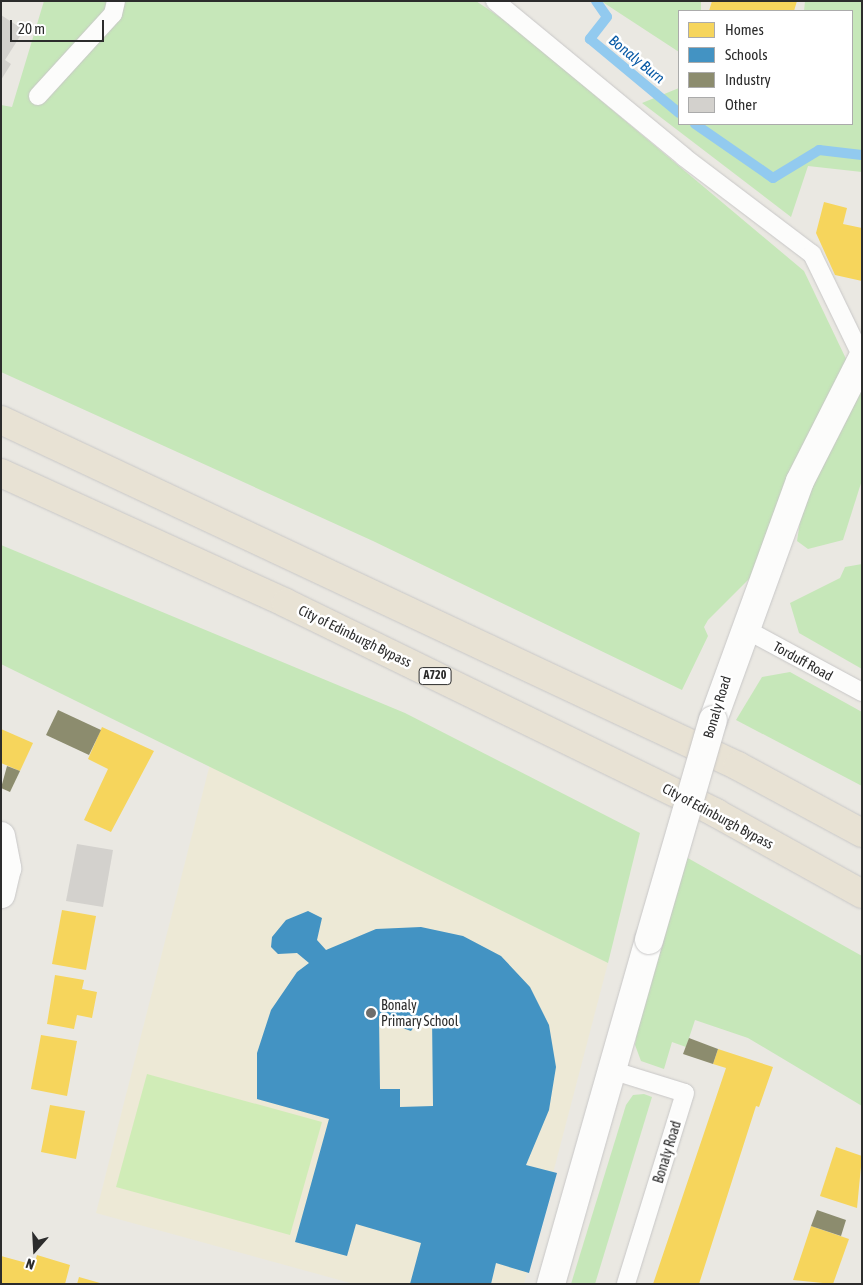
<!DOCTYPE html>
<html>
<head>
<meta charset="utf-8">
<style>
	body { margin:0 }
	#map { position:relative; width:863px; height:1285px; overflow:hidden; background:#eae8e2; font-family:"Asap Condensed",sans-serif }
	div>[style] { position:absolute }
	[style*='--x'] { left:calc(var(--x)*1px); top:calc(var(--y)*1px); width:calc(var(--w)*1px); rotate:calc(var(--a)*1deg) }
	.education>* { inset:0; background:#ede9d6 }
	.green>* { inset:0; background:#c6e7b9 }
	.pitch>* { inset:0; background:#d0ecb7 }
	.homes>* { inset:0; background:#f6d55c }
	.schools>* { inset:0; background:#4393c3 }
	.industry>* { inset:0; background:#8c8c6e }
	.stream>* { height:10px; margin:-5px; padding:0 5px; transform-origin:5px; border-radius:5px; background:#92caef }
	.building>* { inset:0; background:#d3d1cd }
	.roads { filter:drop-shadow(0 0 1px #c8c7c7) drop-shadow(0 0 1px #c8c7c7) }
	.service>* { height:18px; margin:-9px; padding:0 9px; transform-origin:9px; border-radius:9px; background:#fcfcfb }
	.minor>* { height:28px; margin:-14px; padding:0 14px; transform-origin:14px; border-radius:14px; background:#fcfcfb }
	.trunk>* { height:28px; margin:-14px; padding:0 14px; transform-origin:14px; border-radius:14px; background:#e8e2d4 }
	.bridges { filter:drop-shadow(0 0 1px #c8c7c7) drop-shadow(0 0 1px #c8c7c7) }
	.minor-bridge>* { height:28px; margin:-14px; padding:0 14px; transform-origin:14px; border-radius:14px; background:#fcfcfb }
	.dots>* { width:14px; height:14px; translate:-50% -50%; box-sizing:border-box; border:2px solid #fff; border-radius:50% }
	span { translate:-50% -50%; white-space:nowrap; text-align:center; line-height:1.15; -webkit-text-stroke:5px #fff; paint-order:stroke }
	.shield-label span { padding:1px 4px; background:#fff; border:1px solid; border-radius:4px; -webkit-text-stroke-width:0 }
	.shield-label { font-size:12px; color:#2c2c2c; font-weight:700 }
	.street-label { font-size:14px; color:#2c2c2c }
	.poi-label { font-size:14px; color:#2c2c2c }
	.left { translate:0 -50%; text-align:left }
	.water-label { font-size:15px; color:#0759a5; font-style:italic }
	.frame { position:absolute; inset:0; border:2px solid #2c2c2c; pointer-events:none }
	.legend { position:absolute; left:678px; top:10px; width:175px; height:115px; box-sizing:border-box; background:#fff; border:1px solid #ababab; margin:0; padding:6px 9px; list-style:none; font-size:15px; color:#2c2c2c }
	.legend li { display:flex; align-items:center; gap:10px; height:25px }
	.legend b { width:25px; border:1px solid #ababab }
	.north { position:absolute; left:10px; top:1225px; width:50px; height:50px; -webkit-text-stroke:4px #fff; paint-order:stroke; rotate:199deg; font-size:14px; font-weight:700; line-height:20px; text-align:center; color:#2c2c2c }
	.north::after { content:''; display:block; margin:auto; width:18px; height:22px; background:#2c2c2c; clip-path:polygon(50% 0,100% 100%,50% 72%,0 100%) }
	.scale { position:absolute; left:10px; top:20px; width:94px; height:22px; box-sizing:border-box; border:2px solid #2c2c2c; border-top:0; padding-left:6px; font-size:15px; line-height:18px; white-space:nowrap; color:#2c2c2c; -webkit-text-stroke:4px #fff; paint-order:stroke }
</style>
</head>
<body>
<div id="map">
	<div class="education">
		<i style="clip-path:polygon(210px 764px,608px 963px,524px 1284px,354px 1284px,96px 1213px)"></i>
	</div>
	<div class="green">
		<i style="clip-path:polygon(44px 1px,476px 1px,510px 24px,804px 271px,848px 363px,751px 577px,708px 620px,704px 627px,708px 636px,682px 690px,373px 541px,1px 372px,1px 105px,12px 107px)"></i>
		<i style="clip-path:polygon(601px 1px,701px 1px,701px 11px,679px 11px,679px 52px)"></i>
		<i style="clip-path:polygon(805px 1px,862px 1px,862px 172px,808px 166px,791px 217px,642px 103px,679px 88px,679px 124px,852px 124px,852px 11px,804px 11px)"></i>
		<i style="clip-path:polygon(862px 384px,862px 480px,843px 540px,808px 549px,797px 541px,802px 509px)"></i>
		<i style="clip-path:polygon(1px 545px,405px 713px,640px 833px,608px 963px,1px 664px)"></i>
		<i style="clip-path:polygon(862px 564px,862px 669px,799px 633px,790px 603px,840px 578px,845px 567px)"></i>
		<i style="clip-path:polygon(790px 672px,862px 712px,862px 786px,736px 720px,762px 677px)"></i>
		<i style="clip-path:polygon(686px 857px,862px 956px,862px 1106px,748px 1038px,695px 1020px,686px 1047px,672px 1042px,664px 1069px,641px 1061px,635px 1045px,637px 1031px)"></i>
		<i style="clip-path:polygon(644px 1094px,652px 1097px,595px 1284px,571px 1284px,626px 1105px,633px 1095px)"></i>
	</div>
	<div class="pitch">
		<i style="clip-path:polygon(147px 1074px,322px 1122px,290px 1235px,116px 1187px)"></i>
	</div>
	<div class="homes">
		<i style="clip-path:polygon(712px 1px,797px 1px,794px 11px,709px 11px)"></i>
		<i style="clip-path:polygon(824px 202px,847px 208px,843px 224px,862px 228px,862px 281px,835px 275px,816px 233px)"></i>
		<i style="clip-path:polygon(102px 727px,154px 751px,111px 832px,84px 820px,108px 769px,88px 759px)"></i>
		<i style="clip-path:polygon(1px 729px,33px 743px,20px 771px,1px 763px)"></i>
		<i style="clip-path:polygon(62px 910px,96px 916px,86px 970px,52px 964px)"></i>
		<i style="clip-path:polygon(55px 975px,84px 980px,82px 989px,97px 992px,92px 1018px,77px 1015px,74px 1029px,47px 1024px)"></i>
		<i style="clip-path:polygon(41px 1035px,77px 1041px,67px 1096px,31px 1089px)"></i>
		<i style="clip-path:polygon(718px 1049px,773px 1067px,759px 1107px,756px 1106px,699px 1284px,653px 1284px,726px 1068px,713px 1064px)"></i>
		<i style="clip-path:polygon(50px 1105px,85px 1111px,76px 1159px,41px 1152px)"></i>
		<i style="clip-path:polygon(836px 1147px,862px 1156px,857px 1208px,820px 1196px)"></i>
		<i style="clip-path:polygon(811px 1226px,849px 1239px,833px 1284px,793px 1280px)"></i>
		<i style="clip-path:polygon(37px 1255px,70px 1265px,65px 1284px,1px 1284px,1px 1256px,34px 1265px)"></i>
		<i style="clip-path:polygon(79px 1277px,100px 1283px,100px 1284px,77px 1284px)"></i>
	</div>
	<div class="schools">
		<i style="clip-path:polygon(evenodd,308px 911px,322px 918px,317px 940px,326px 950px,376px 929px,421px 927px,463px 936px,501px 956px,530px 987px,549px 1025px,556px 1067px,549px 1110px,526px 1165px,557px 1173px,529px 1273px,496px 1263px,491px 1284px,410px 1284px,421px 1243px,356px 1224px,347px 1256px,295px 1242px,329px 1119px,257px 1099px,257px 1053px,271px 1010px,297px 972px,309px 963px,297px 953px,278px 954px,271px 947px,272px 937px,286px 920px,308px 911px,432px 1015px,433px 1106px,400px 1107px,400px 1089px,380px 1089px,379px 1016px,391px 1016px,394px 1025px,411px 1031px,422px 1016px,432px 1015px)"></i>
	</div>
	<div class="industry">
		<i style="clip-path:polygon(58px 710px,101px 730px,89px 755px,46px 735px)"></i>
		<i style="clip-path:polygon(7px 766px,20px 771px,10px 792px,1px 788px)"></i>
		<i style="clip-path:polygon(689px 1038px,718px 1049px,713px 1064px,683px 1054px)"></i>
		<i style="clip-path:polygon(817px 1210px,846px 1220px,841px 1236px,811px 1226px)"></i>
	</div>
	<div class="stream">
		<i style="--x:596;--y:1;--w:19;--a:55"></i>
		<i style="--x:607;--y:17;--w:28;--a:128"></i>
		<i style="--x:590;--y:39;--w:116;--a:39.7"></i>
		<i style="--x:695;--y:124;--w:95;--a:34.7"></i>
		<i style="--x:773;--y:178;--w:54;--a:-31.3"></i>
		<i style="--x:819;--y:150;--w:43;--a:6.6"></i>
	</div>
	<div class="building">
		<i style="clip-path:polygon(1px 15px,24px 30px,5px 60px,11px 64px,1px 80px)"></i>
		<i style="clip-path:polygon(77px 844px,113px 850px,103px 907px,66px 901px)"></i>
	</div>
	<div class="roads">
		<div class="service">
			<i style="--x:495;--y:1;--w:245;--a:39.5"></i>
			<i style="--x:684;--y:157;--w:161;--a:37.2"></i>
			<i style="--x:812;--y:254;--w:114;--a:64.1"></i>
			<i style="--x:38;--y:96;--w:111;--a:-47.6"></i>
			<i style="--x:113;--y:14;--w:13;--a:-77"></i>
			<i style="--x:745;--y:629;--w:133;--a:28.3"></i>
			<i style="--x:611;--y:1070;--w:77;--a:17.3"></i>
			<i style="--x:685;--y:1093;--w:200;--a:107.2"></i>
		</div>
		<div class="minor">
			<i style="--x:713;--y:720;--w:254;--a:-70"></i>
			<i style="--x:800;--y:481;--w:137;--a:-63.1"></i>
			<i style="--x:1;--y:836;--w:33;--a:79"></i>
			<i style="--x:7;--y:868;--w:27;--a:103"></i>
			<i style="--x:551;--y:1284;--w:358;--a:-74.1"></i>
		</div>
		<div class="trunk">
			<i style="--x:1;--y:420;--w:814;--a:25.15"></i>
			<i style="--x:738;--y:766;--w:141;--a:28.4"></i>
			<i style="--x:1;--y:473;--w:313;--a:24.5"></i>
			<i style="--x:286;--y:603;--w:479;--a:26"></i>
			<i style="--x:716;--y:813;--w:167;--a:29"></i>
		</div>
	</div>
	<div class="bridges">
		<div class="minor-bridge">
			<i style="--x:649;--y:940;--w:229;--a:-73.8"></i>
		</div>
	</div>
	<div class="dots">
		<i style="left:371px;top:1013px;background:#6e6e6c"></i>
	</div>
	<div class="shield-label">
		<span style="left:435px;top:676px">A720</span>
	</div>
	<div class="street-label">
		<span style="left:355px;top:636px;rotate:26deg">City of Edinburgh Bypass</span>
		<span style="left:803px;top:661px;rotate:29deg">Torduff Road</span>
		<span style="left:717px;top:707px;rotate:-73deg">Bonaly Road</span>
		<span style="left:718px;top:816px;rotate:28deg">City of Edinburgh Bypass</span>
		<span style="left:667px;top:1152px;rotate:-73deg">Bonaly Road</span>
	</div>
	<div class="poi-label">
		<span class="left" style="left:381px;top:1013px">Bonaly<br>Primary School</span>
	</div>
	<div class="water-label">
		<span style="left:637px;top:59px;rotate:39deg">Bonaly Burn</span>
	</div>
	<div class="frame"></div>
	<ul class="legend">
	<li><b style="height:14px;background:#f6d55c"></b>Homes</li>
	<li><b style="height:14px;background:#4393c3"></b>Schools</li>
	<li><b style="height:14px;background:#8c8c6e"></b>Industry</li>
	<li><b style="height:14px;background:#d3d1cd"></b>Other</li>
	</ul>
	<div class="north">N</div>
	<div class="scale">20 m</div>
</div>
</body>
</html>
